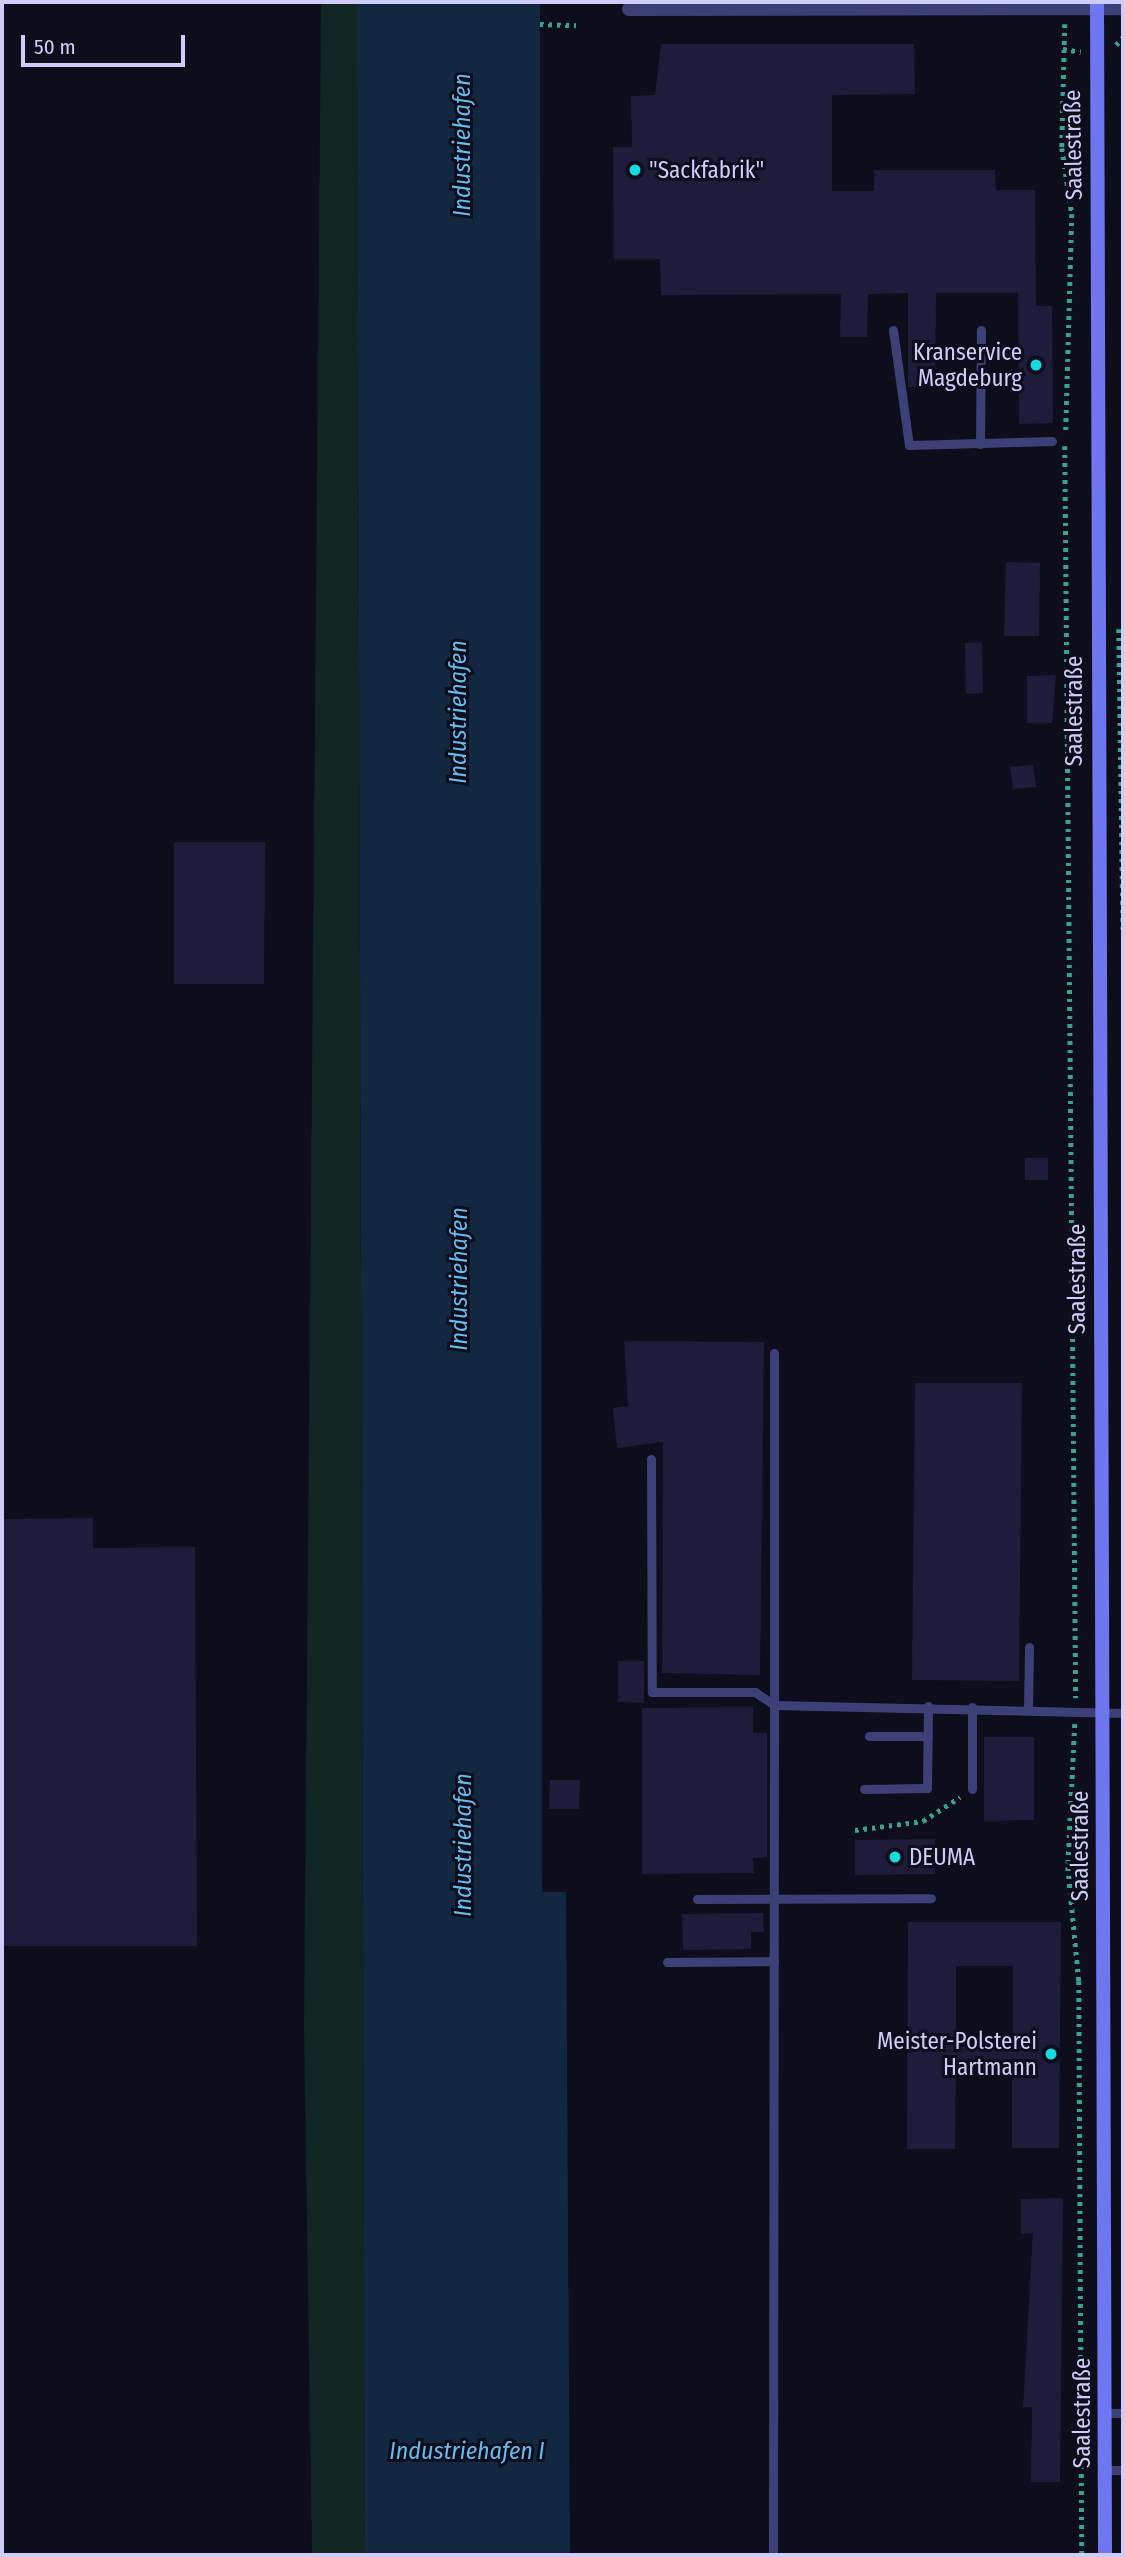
<!DOCTYPE html>
<html>
<head>
<meta charset="utf-8">
<style>
	body { margin:0 }
	#map { position:relative; width:1125px; height:2557px; overflow:hidden; background:#0e0d1c; font-family:"Fira Sans Condensed",sans-serif }
	div>[style] { position:absolute }
	[style*='--x'] { left:calc(var(--x)*1px); top:calc(var(--y)*1px); width:calc(var(--w)*1px); rotate:calc(var(--a)*1deg) }
	.green>* { inset:0; background:#112522 }
	.water>* { inset:0; background:#122840 }
	.building>* { inset:0; background:#1f1b3a }
	.path>* { height:4.5px; margin-top:-2.25px; transform-origin:0; background:repeating-linear-gradient(90deg,#39a292 0 3.5px,transparent 0 8.5px) }
	.lane>* { height:9px; margin:-4.5px; padding:0 4.5px; transform-origin:4.5px; border-radius:4.5px; background:#3d4076 }
	.street>* { height:14px; margin:-7px; padding:0 7px; transform-origin:7px; border-radius:7px; background:#3d4076 }
	.secondary>* { height:14px; margin:-7px; padding:0 7px; transform-origin:7px; border-radius:7px; background:#6e76f0 }
	.dots>* { width:19px; height:19px; translate:-50% -50%; box-sizing:border-box; border:4px solid #0e0d1c; border-radius:50% }
	span { translate:-50% -50%; white-space:nowrap; text-align:center; line-height:1.15; -webkit-text-stroke:6px #0e0d1c; paint-order:stroke }
	.street-label { font-size:23px; color:#cecdfa }
	.poi-label { font-size:23px; color:#cecdfa }
	.left { translate:0 -50%; text-align:left }
	.right { translate:-100% -50%; text-align:right }
	.water-label { font-size:24px; color:#66bcef; font-style:italic }
	.frame { position:absolute; inset:0; border:4px solid #cecdfa; pointer-events:none }
	.scale { position:absolute; left:21px; top:35px; width:164px; height:32px; box-sizing:border-box; border:4px solid #cecdfa; border-top:0; padding-left:9px; font-size:21px; line-height:24px; white-space:nowrap; color:#cecdfa; -webkit-text-stroke:5px #0e0d1c; paint-order:stroke }
</style>
</head>
<body>
<div id="map">
	<div class="green">
		<i style="clip-path:polygon(321px 2px,357px 2px,365px 2555px,312px 2555px,304px 2026px)"></i>
	</div>
	<div class="water">
		<i style="clip-path:polygon(357px 2px,540px 2px,542px 1892px,566px 1892px,570px 2555px,365px 2555px)"></i>
	</div>
	<div class="building">
		<i style="clip-path:polygon(661px 44px,914px 44px,915px 94px,832px 95px,832px 191px,874px 191px,874px 170px,995px 170px,996px 190px,1035px 190px,1036px 306px,1052px 306px,1053px 423px,1019px 424px,1018px 293px,936px 293px,935px 387px,908px 387px,908px 293px,868px 294px,867px 337px,840px 337px,841px 294px,661px 295px,660px 259px,614px 259px,613px 147px,632px 147px,631px 96px,655px 95px)"></i>
		<i style="clip-path:polygon(1006px 562px,1040px 563px,1039px 636px,1004px 636px)"></i>
		<i style="clip-path:polygon(982px 642px,983px 693px,966px 694px,965px 643px)"></i>
		<i style="clip-path:polygon(1056px 675px,1052px 723px,1027px 723px,1027px 676px)"></i>
		<i style="clip-path:polygon(1033px 765px,1036px 787px,1013px 789px,1010px 767px)"></i>
		<i style="clip-path:polygon(174px 842px,265px 842px,264px 984px,174px 984px)"></i>
		<i style="clip-path:polygon(1025px 1158px,1048px 1158px,1048px 1180px,1025px 1180px)"></i>
		<i style="clip-path:polygon(624px 1341px,764px 1342px,760px 1675px,662px 1673px,663px 1442px,617px 1448px,613px 1408px,628px 1406px)"></i>
		<i style="clip-path:polygon(915px 1383px,1022px 1383px,1019px 1681px,912px 1680px)"></i>
		<i style="clip-path:polygon(93px 1518px,93px 1548px,195px 1547px,197px 1946px,2px 1946px,2px 1519px)"></i>
		<i style="clip-path:polygon(618px 1661px,644px 1661px,644px 1703px,618px 1702px)"></i>
		<i style="clip-path:polygon(753px 1707px,753px 1733px,767px 1733px,767px 1857px,753px 1858px,754px 1873px,642px 1874px,642px 1708px)"></i>
		<i style="clip-path:polygon(984px 1737px,1034px 1737px,1034px 1820px,984px 1821px)"></i>
		<i style="clip-path:polygon(550px 1780px,580px 1780px,579px 1809px,549px 1809px)"></i>
		<i style="clip-path:polygon(935px 1839px,935px 1874px,855px 1875px,855px 1840px)"></i>
		<i style="clip-path:polygon(763px 1913px,764px 1932px,751px 1932px,751px 1949px,683px 1950px,682px 1914px)"></i>
		<i style="clip-path:polygon(evenodd,908px 1922px,1061px 1922px,1059px 2148px,1012px 2148px,1012px 2066px,956px 2065px,955px 2149px,907px 2149px,908px 1922px,956px 1966px,1013px 1966px,1013px 2048px,956px 2047px,956px 1966px)"></i>
		<i style="clip-path:polygon(1063px 2198px,1060px 2482px,1031px 2482px,1032px 2407px,1023px 2407px,1033px 2233px,1021px 2234px,1021px 2199px)"></i>
	</div>
	<div class="path">
		<i style="--x:540;--y:24;--w:36;--a:2"></i>
		<i style="--x:1065;--y:24;--w:124;--a:91.4"></i>
		<i style="--x:1062;--y:148;--w:67;--a:81.4"></i>
		<i style="--x:1072;--y:214;--w:220;--a:91.6"></i>
		<i style="--x:1116;--y:45;--w:11;--a:-49"></i>
		<i style="--x:1063;--y:49;--w:18;--a:9"></i>
		<i style="--x:1065;--y:446;--w:1252;--a:89.5"></i>
		<i style="--x:1119;--y:629;--w:303;--a:89.2"></i>
		<i style="--x:1075;--y:1724;--w:143;--a:92.8"></i>
		<i style="--x:1068;--y:1867;--w:115;--a:84.5"></i>
		<i style="--x:1079;--y:1981;--w:574;--a:89.7"></i>
		<i style="--x:855;--y:1830;--w:69;--a:-7.5"></i>
		<i style="--x:923;--y:1821;--w:44;--a:-33"></i>
	</div>
	<div class="lane">
		<i style="--x:893;--y:330;--w:116;--a:82.1"></i>
		<i style="--x:909;--y:445;--w:143;--a:-1.6"></i>
		<i style="--x:980;--y:444;--w:114;--a:-89.5"></i>
		<i style="--x:774;--y:1353;--w:352;--a:90"></i>
		<i style="--x:651;--y:1459;--w:233;--a:89.8"></i>
		<i style="--x:652;--y:1692;--w:103;--a:0"></i>
		<i style="--x:755;--y:1692;--w:23;--a:34"></i>
		<i style="--x:972;--y:1707;--w:82;--a:90"></i>
		<i style="--x:1028;--y:1707;--w:60;--a:-89"></i>
		<i style="--x:869;--y:1736;--w:59;--a:0"></i>
		<i style="--x:864;--y:1789;--w:63;--a:-0.9"></i>
		<i style="--x:927;--y:1788;--w:82;--a:-89.3"></i>
		<i style="--x:697;--y:1899;--w:234;--a:-0.2"></i>
		<i style="--x:667;--y:1962;--w:107;--a:-0.5"></i>
		<i style="--x:1105;--y:2413;--w:18;--a:0"></i>
		<i style="--x:1105;--y:2470;--w:18;--a:0"></i>
		<i style="--x:773;--y:2555;--w:850;--a:-89.93"></i>
		<i style="--x:774;--y:1705;--w:349;--a:1.3"></i>
	</div>
	<div class="street">
		<i style="--x:629;--y:9;--w:494;--a:-0.1"></i>
	</div>
	<div class="secondary">
		<i style="--x:1097;--y:2;--w:2553;--a:89.82"></i>
	</div>
	<div class="dots">
		<i style="left:635px;top:170px;background:#17dadc"></i>
		<i style="left:1036px;top:365px;background:#17dadc"></i>
		<i style="left:895px;top:1857px;background:#17dadc"></i>
		<i style="left:1051px;top:2054px;background:#17dadc"></i>
	</div>
	<div class="street-label">
		<span style="left:1073px;top:145px;rotate:-91deg">Saalestraße</span>
		<span style="left:1074px;top:711px;rotate:-90deg">Saalestraße</span>
		<span style="left:1077px;top:1279px;rotate:-90deg">Saalestraße</span>
		<span style="left:1080px;top:1846px;rotate:-90deg">Saalestraße</span>
		<span style="left:1082px;top:2413px;rotate:-90deg">Saalestraße</span>
	</div>
	<div class="poi-label">
		<span class="left" style="left:649px;top:170px">"Sackfabrik"</span>
		<span class="right" style="left:1022px;top:365px">Kranservice<br>Magdeburg</span>
		<span class="left" style="left:909px;top:1857px">DEUMA</span>
		<span class="right" style="left:1037px;top:2054px">Meister-Polsterei<br>Hartmann</span>
	</div>
	<div class="water-label">
		<span style="left:463px;top:145px;rotate:-90deg">Industriehafen</span>
		<span style="left:459px;top:712px;rotate:-90deg">Industriehafen</span>
		<span style="left:460px;top:1279px;rotate:-90deg">Industriehafen</span>
		<span style="left:464px;top:1845px;rotate:-90deg">Industriehafen</span>
		<span style="left:467px;top:2452px">Industriehafen I</span>
	</div>
	<div class="frame"></div>
	<div class="scale">50 m</div>
</div>
</body>
</html>
